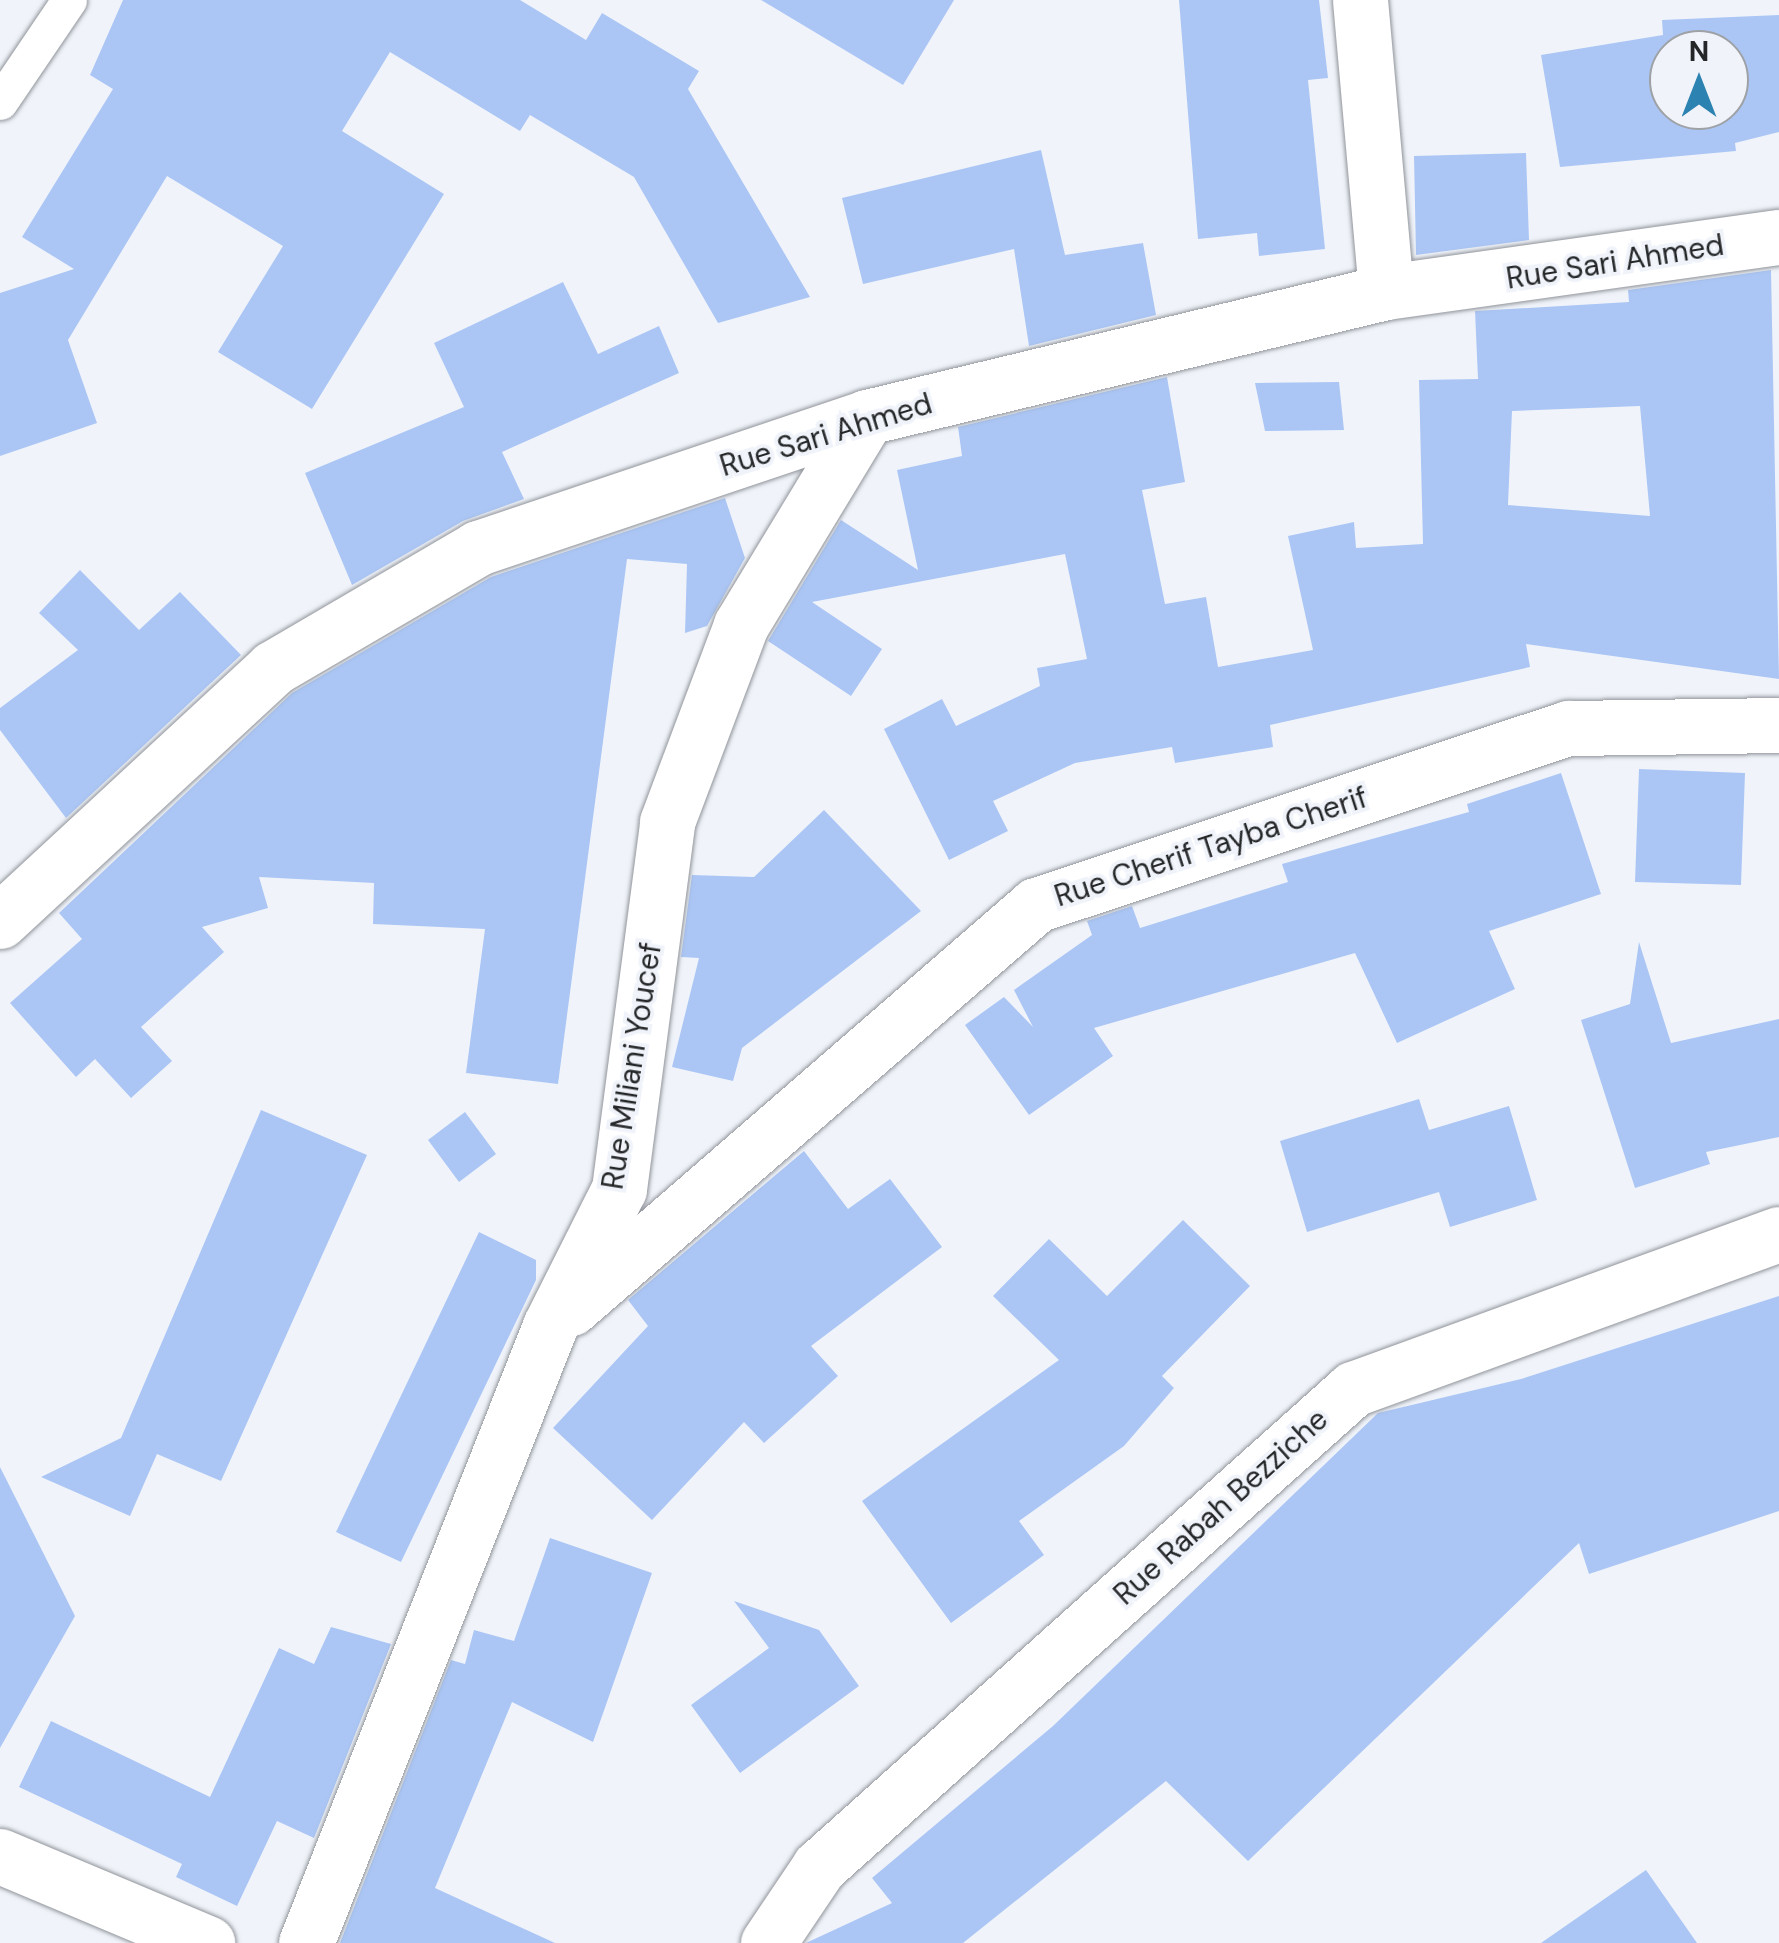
<!DOCTYPE html>
<html>
<head>
<meta charset="utf-8">
<style>
	body { margin:0 }
	#map { position:relative; width:1779px; height:1943px; overflow:hidden; background:#f0f4fa; font-family:"DM Sans",sans-serif }
	div>[style] { position:absolute }
	[style*='--x'] { left:calc(var(--x)*1px); top:calc(var(--y)*1px); width:calc(var(--w)*1px); rotate:calc(var(--a)*1deg) }
	.building>* { inset:0; background:#abc6f5 }
	.roads { filter:drop-shadow(0 0 2px #90949a) drop-shadow(0 0 2px #90949a) }
	.service>* { height:35px; margin:-17.5px; padding:0 17.5px; transform-origin:17.5px; border-radius:17.5px; background:#fff }
	.minor>* { height:55px; margin:-27.5px; padding:0 27.5px; transform-origin:27.5px; border-radius:27.5px; background:#fff }
	.tertiary>* { height:55px; margin:-27.5px; padding:0 27.5px; transform-origin:27.5px; border-radius:27.5px; background:#fff }
	span { translate:-50% -50%; white-space:nowrap; text-align:center; line-height:1.15; -webkit-text-stroke:8px #f0f4fa; paint-order:stroke }
	.street-label { font-size:30px; color:#242628 }
	.north { position:absolute; left:1649px; top:30px; width:100px; height:100px; box-sizing:border-box; background:#f0f4fa; border:2px solid #9ea2a6; border-radius:50%; rotate:0deg; font-size:28px; font-weight:700; line-height:40px; text-align:center; color:#242628 }
	.north::after { content:''; display:block; margin:auto; width:35px; height:45px; background:#2c82b1; clip-path:polygon(50% 0,100% 100%,50% 72%,0 100%) }
</style>
</head>
<body>
<div id="map">
	<div class="building">
		<i style="clip-path:polygon(123px 0,520px 0,586px 40px,602px 13px,699px 71px,688px 89px,810px 297px,718px 323px,634px 177px,530px 115px,520px 131px,390px 52px,342px 131px,444px 194px,312px 409px,218px 352px,283px 246px,167px 176px,68px 340px,97px 423px,0 456px,0 293px,74px 269px,22px 237px,113px 89px,90px 75px)"></i>
		<i style="clip-path:polygon(761px 0,954px 0,903px 85px)"></i>
		<i style="clip-path:polygon(1179px 0,1319px 0,1328px 78px,1308px 80px,1325px 249px,1259px 256px,1257px 233px,1198px 239px)"></i>
		<i style="clip-path:polygon(evenodd,1779px 15px,1779px 132px,1735px 143px,1736px 151px,1560px 167px,1541px 55px,1663px 35px,1662px 20px,1779px 15px,1669px 50px,1729px 50px,1729px 110px,1669px 110px,1669px 50px)"></i>
		<i style="clip-path:polygon(1041px 150px,1065px 255px,1143px 243px,1156px 315px,1029px 346px,1014px 249px,863px 284px,842px 198px)"></i>
		<i style="clip-path:polygon(1526px 153px,1529px 240px,1416px 255px,1414px 156px)"></i>
		<i style="clip-path:polygon(evenodd,1771px 270px,1779px 679px,1526px 644px,1530px 667px,1270px 725px,1273px 747px,1175px 763px,1172px 747px,1075px 763px,993px 801px,1008px 831px,949px 860px,884px 729px,942px 699px,956px 726px,1040px 686px,1037px 668px,1087px 659px,1065px 554px,812px 602px,882px 649px,851px 696px,768px 641px,841px 520px,918px 570px,897px 470px,962px 456px,958px 427px,1167px 377px,1185px 482px,1142px 490px,1165px 604px,1206px 597px,1218px 667px,1313px 650px,1288px 536px,1354px 522px,1356px 548px,1423px 544px,1419px 380px,1478px 379px,1475px 311px,1629px 302px,1628px 290px,1771px 270px,1640px 406px,1650px 516px,1508px 505px,1512px 411px,1640px 406px)"></i>
		<i style="clip-path:polygon(563px 282px,598px 354px,659px 326px,679px 373px,502px 452px,524px 499px,463px 521px,352px 585px,305px 473px,464px 407px,434px 343px)"></i>
		<i style="clip-path:polygon(1339px 382px,1344px 430px,1265px 431px,1255px 383px)"></i>
		<i style="clip-path:polygon(725px 498px,745px 558px,707px 626px,685px 633px,687px 564px,627px 559px,558px 1084px,466px 1073px,485px 929px,373px 924px,374px 883px,259px 877px,268px 908px,202px 927px,224px 952px,141px 1027px,172px 1061px,131px 1098px,95px 1059px,76px 1077px,10px 1003px,82px 939px,59px 913px,292px 693px,491px 577px)"></i>
		<i style="clip-path:polygon(80px 570px,139px 630px,180px 592px,241px 655px,66px 818px,0 730px,0 708px,78px 650px,39px 613px)"></i>
		<i style="clip-path:polygon(1639px 769px,1745px 773px,1741px 885px,1635px 882px)"></i>
		<i style="clip-path:polygon(1561px 773px,1601px 894px,1489px 931px,1515px 989px,1397px 1043px,1355px 953px,1094px 1028px,1113px 1056px,1029px 1115px,965px 1025px,1004px 997px,1033px 1027px,1014px 990px,1092px 935px,1087px 921px,1132px 906px,1140px 928px,1288px 882px,1282px 864px,1469px 812px,1467px 804px)"></i>
		<i style="clip-path:polygon(824px 810px,921px 911px,742px 1048px,733px 1081px,672px 1067px,699px 958px,681px 957px,692px 875px,754px 877px)"></i>
		<i style="clip-path:polygon(1639px 942px,1671px 1043px,1779px 1019px,1779px 1137px,1706px 1152px,1710px 1164px,1635px 1188px,1581px 1020px,1630px 1004px)"></i>
		<i style="clip-path:polygon(1419px 1099px,1429px 1130px,1509px 1106px,1537px 1200px,1450px 1227px,1439px 1192px,1307px 1232px,1280px 1141px)"></i>
		<i style="clip-path:polygon(261px 1110px,367px 1155px,221px 1481px,157px 1454px,130px 1516px,41px 1477px,121px 1438px)"></i>
		<i style="clip-path:polygon(465px 1112px,496px 1154px,459px 1182px,428px 1140px)"></i>
		<i style="clip-path:polygon(804px 1151px,848px 1209px,890px 1179px,942px 1247px,811px 1346px,838px 1376px,764px 1443px,744px 1422px,652px 1520px,553px 1428px,648px 1326px,628px 1300px)"></i>
		<i style="clip-path:polygon(1183px 1220px,1250px 1286px,1162px 1376px,1174px 1388px,1124px 1446px,1019px 1521px,1044px 1555px,951px 1623px,862px 1501px,1059px 1360px,993px 1296px,1049px 1239px,1107px 1296px)"></i>
		<i style="clip-path:polygon(479px 1232px,536px 1260px,536px 1280px,401px 1562px,336px 1532px)"></i>
		<i style="clip-path:polygon(1779px 1296px,1779px 1511px,1589px 1574px,1579px 1543px,1248px 1861px,1166px 1781px,963px 1943px,806px 1943px,892px 1903px,872px 1878px,1053px 1726px,1378px 1413px,1521px 1379px)"></i>
		<i style="clip-path:polygon(0 1467px,75px 1616px,0 1748px)"></i>
		<i style="clip-path:polygon(550px 1538px,652px 1573px,593px 1742px,512px 1702px,435px 1888px,555px 1943px,340px 1943px,451px 1660px,465px 1664px,474px 1630px,514px 1641px)"></i>
		<i style="clip-path:polygon(734px 1601px,819px 1630px,859px 1686px,740px 1773px,691px 1705px,769px 1648px)"></i>
		<i style="clip-path:polygon(331px 1627px,391px 1644px,314px 1838px,277px 1821px,237px 1906px,176px 1877px,182px 1864px,19px 1787px,51px 1721px,210px 1797px,279px 1648px,314px 1664px)"></i>
		<i style="clip-path:polygon(1646px 1870px,1697px 1943px,1541px 1943px)"></i>
	</div>
	<div class="roads">
		<div class="service">
			<i style="--x:0;--y:102;--w:123;--a:-55.9"></i>
		</div>
		<div class="minor">
			<i style="--x:1360;--y:0;--w:293;--a:84.9"></i>
			<i style="--x:0;--y:921;--w:372;--a:-42.8"></i>
			<i style="--x:273;--y:668;--w:238;--a:-30.3"></i>
			<i style="--x:478;--y:548;--w:410;--a:-18.6"></i>
			<i style="--x:867;--y:417;--w:534;--a:-13.54"></i>
			<i style="--x:1386;--y:292;--w:397;--a:-8"></i>
			<i style="--x:571;--y:1308;--w:615;--a:-40.91"></i>
			<i style="--x:1036;--y:905;--w:561;--a:-18.4"></i>
			<i style="--x:1568;--y:728;--w:211;--a:-0.8"></i>
			<i style="--x:306;--y:1943;--w:663;--a:-68.42"></i>
			<i style="--x:550;--y:1326;--w:153;--a:-63.3"></i>
			<i style="--x:619;--y:1189;--w:370;--a:-82.5"></i>
			<i style="--x:667;--y:822;--w:210;--a:-69.4"></i>
			<i style="--x:741;--y:625;--w:243;--a:-58.8"></i>
			<i style="--x:768;--y:1943;--w:92;--a:-56.1"></i>
			<i style="--x:819;--y:1867;--w:717;--a:-41.83"></i>
			<i style="--x:1353;--y:1389;--w:453;--a:-20"></i>
		</div>
		<div class="tertiary">
			<i style="--x:0;--y:1856;--w:225;--a:22.8"></i>
		</div>
	</div>
	<div class="street-label">
		<span style="left:1615px;top:262px;rotate:-9deg">Rue Sari Ahmed</span>
		<span style="left:826px;top:435px;rotate:-17deg">Rue Sari Ahmed</span>
		<span style="left:1211px;top:847px;rotate:-18deg">Rue Cherif Tayba Cherif</span>
		<span style="left:632px;top:1066px;rotate:-81deg">Rue Miliani Youcef</span>
		<span style="left:1221px;top:1507px;rotate:-42deg">Rue Rabah Bezziche</span>
	</div>
	<div class="north">N</div>
</div>
</body>
</html>
